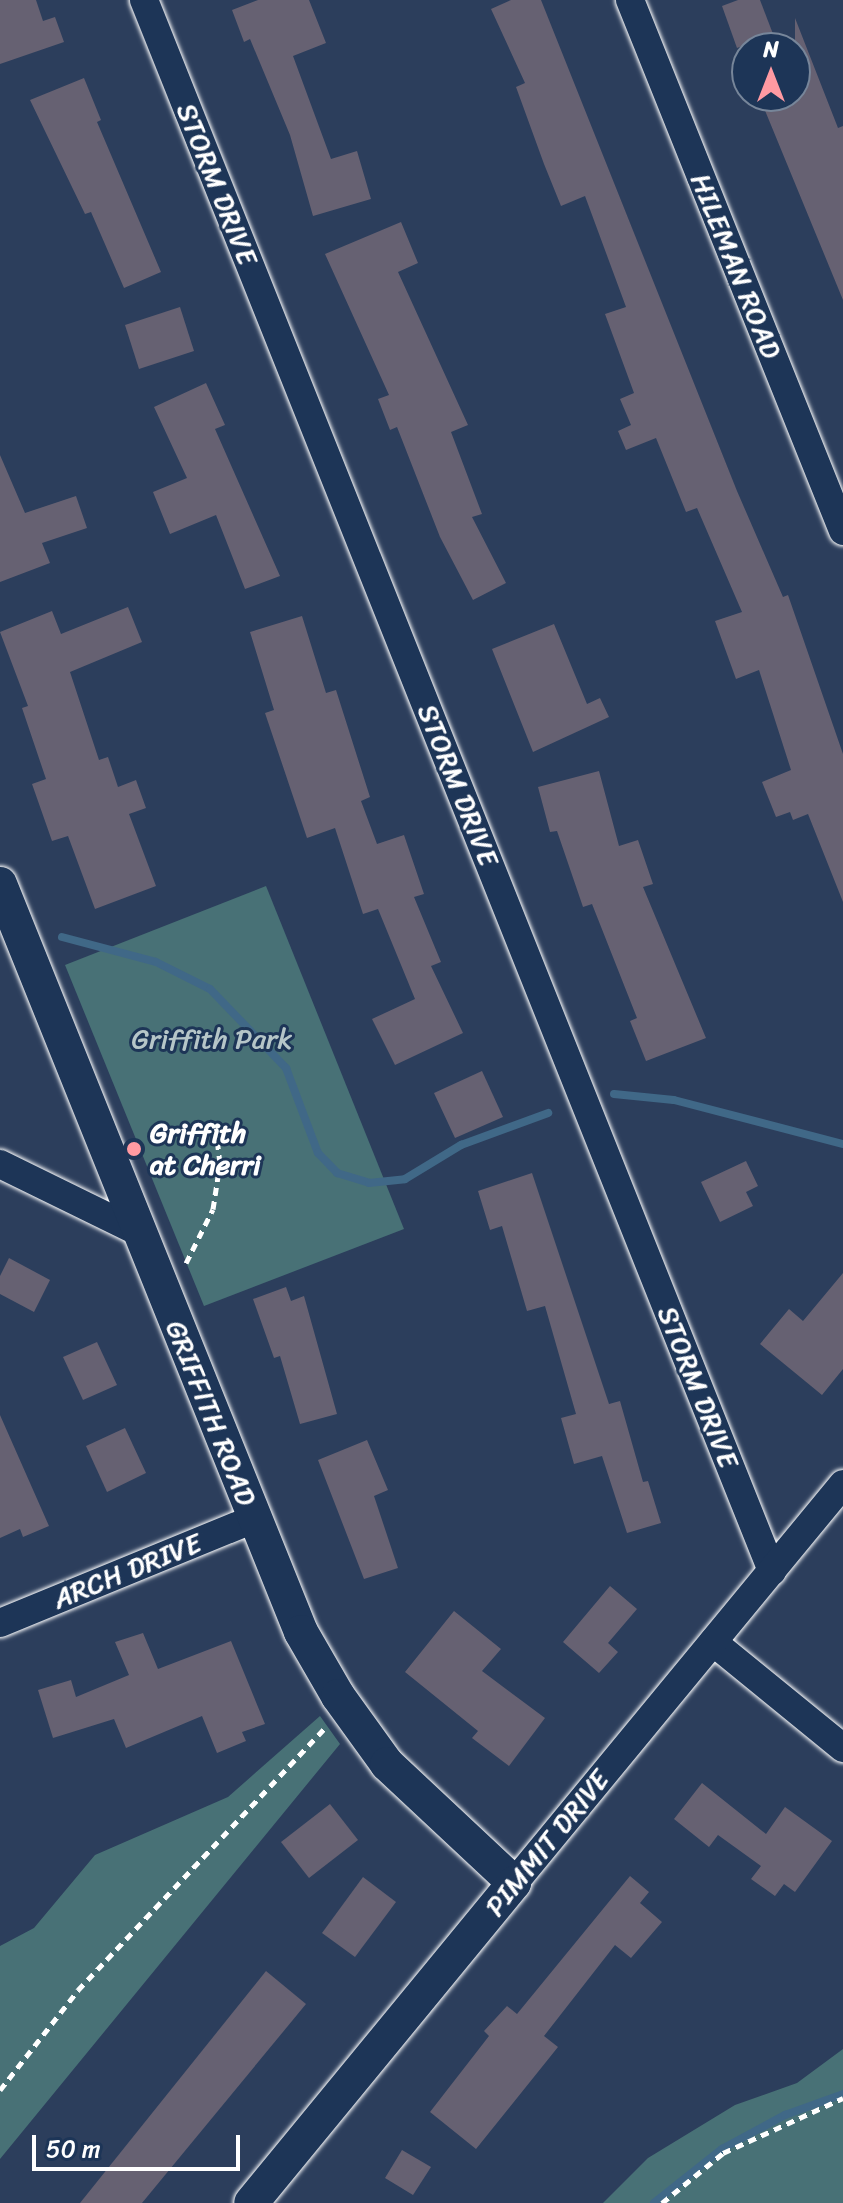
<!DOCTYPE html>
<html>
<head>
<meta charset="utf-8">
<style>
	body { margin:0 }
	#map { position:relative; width:843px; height:2203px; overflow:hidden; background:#2c3e5c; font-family:Sriracha,sans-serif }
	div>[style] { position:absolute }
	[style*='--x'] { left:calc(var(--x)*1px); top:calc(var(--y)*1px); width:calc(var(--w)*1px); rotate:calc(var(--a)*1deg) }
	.green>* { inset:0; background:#487176 }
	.stream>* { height:8px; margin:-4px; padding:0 4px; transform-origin:4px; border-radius:4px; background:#406887 }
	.building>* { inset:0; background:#666172 }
	.path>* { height:5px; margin-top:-2.5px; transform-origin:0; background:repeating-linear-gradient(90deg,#fff 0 8px,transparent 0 14px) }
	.roads { filter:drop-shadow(0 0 2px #fff) drop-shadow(0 0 2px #fff) }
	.minor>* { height:28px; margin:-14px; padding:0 14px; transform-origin:14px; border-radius:14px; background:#1d3557 }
	.tertiary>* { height:34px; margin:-17px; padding:0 17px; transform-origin:17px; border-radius:17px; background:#1d3557 }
	.dots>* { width:22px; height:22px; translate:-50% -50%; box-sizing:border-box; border:4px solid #1d3557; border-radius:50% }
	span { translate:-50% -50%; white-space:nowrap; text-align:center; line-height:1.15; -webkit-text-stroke:6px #1d3557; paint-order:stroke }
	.street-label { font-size:28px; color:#fff }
	.park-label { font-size:28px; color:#b6c6c8 }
	.poi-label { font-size:28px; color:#fff; font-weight:700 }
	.left { translate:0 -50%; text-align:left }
	.north { position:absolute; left:731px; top:32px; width:80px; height:80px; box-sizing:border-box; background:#1d3557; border:2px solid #77869a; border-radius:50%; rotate:0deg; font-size:22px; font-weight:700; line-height:32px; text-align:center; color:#fff }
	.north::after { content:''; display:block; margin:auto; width:28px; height:36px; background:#ff9aa2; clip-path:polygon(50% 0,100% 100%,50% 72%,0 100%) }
	.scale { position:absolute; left:32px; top:2135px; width:208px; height:36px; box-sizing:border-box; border:4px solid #fff; border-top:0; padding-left:10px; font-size:24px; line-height:28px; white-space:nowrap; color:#fff; -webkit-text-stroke:6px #1d3557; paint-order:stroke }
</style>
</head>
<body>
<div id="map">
	<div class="green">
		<i style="clip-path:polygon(266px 886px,404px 1229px,204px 1306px,65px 965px)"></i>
		<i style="clip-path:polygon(320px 1716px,340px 1744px,0 2159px,0 1946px,34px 1928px,95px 1855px,228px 1797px)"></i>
		<i style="clip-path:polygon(843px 2049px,843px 2203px,603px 2203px,648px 2158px,735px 2105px,797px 2083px)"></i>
	</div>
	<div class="stream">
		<i style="--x:62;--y:937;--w:97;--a:14.9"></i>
		<i style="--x:156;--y:962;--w:60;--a:26.6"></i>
		<i style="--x:210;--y:989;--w:110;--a:46.1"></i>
		<i style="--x:286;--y:1068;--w:91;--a:69.4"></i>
		<i style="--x:318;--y:1153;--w:28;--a:46"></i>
		<i style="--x:337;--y:1173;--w:34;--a:17"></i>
		<i style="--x:369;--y:1183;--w:36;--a:-6"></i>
		<i style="--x:405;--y:1179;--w:66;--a:-31.3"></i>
		<i style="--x:461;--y:1145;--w:93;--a:-20.2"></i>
		<i style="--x:614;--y:1094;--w:60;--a:5.7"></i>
		<i style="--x:674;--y:1100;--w:175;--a:14.6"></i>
		<i style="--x:654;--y:2203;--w:87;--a:-38.5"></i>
		<i style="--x:722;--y:2149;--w:72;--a:-28.4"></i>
		<i style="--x:785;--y:2115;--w:62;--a:-19.9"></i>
	</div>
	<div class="building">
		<i style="clip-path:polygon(0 0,36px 0,43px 21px,55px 17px,64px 42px,0 64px)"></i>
		<i style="clip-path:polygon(258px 0,309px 0,326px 43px,293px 56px,331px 159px,357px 151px,371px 199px,313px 216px,290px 135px,250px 39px,244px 42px,232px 10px)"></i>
		<i style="clip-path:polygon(511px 0,541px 0,737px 491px,783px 597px,788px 595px,843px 754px,843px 902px,808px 814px,793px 820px,790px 812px,776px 817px,762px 782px,791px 770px,759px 670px,736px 679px,715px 621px,742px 612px,697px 508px,686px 512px,656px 438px,626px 450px,618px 431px,631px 425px,620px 399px,634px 393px,605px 314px,626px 307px,585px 196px,561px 206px,544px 164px,516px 87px,525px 83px,491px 9px)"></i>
		<i style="clip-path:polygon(738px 0,760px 0,773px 34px,737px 48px,722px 6px)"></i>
		<i style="clip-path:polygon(795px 18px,838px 128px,843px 126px,843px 300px,759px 96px,795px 96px)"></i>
		<i style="clip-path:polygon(84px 78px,101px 120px,97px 122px,161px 272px,124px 288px,91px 212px,85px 214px,30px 100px)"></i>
		<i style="clip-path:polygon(401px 222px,418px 263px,398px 272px,468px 425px,451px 432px,482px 514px,472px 517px,506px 583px,473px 600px,440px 537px,397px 427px,390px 430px,378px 399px,389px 395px,325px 254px)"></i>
		<i style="clip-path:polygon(180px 307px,194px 351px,139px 369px,125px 325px)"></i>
		<i style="clip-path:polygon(206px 383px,225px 425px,215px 429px,280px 576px,245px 589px,216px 515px,170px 534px,153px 492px,187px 478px,154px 407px)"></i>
		<i style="clip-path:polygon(0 455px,25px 513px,76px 496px,87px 528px,42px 543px,50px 563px,0 582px)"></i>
		<i style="clip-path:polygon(128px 607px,142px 642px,70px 672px,99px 760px,108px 757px,118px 787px,136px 780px,146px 808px,129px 814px,156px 886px,95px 909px,68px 836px,52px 841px,32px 784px,46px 779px,22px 708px,28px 706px,0 632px,52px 611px,61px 634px)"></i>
		<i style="clip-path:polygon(302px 616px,326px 693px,336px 690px,370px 797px,361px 801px,377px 844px,404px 835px,424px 894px,414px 897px,441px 962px,431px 966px,463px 1033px,395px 1065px,372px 1019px,415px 999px,378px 909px,363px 914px,335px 828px,307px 838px,265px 713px,274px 710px,250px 632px)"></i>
		<i style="clip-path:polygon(554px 624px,587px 704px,600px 698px,609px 717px,533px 752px,492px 649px)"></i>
		<i style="clip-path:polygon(599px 771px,619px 846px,638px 840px,653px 884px,643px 887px,706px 1038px,646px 1061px,630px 1021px,637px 1018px,592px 904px,583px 907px,557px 831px,550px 832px,538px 787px)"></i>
		<i style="clip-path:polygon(482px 1071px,503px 1117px,455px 1138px,434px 1093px)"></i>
		<i style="clip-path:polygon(746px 1161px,758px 1186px,746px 1192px,753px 1206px,720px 1222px,701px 1182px)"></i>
		<i style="clip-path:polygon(532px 1173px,609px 1404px,620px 1401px,643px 1482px,648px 1481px,661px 1523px,627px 1533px,602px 1456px,574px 1464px,561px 1418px,576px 1414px,545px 1306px,527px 1311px,502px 1226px,490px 1230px,478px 1191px)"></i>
		<i style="clip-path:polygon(9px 1258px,50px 1280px,34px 1312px,0 1294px,0 1276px)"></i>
		<i style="clip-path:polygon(843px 1273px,843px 1369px,822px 1395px,760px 1344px,789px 1309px,803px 1321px)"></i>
		<i style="clip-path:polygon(286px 1287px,291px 1301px,304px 1296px,337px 1414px,300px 1424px,280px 1356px,274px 1358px,253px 1299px)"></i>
		<i style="clip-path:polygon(97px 1342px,117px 1385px,83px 1400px,63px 1357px)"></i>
		<i style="clip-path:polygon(0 1415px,49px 1526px,23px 1537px,20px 1529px,0 1538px)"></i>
		<i style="clip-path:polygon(125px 1428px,146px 1473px,107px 1492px,86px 1446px)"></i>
		<i style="clip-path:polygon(367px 1440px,388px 1490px,374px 1496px,398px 1568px,364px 1579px,318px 1460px)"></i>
		<i style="clip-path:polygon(610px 1586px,637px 1609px,608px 1643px,618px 1652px,599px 1673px,563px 1642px)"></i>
		<i style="clip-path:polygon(454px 1611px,501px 1649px,482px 1671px,545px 1718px,509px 1766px,472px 1738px,478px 1731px,405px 1672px)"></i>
		<i style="clip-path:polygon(143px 1633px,158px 1669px,231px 1641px,265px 1724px,242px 1732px,246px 1741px,217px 1753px,202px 1716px,126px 1748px,114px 1719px,53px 1738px,38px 1690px,71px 1680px,76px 1697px,129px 1675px,115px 1642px)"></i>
		<i style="clip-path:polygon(702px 1783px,766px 1834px,785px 1807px,832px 1841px,795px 1892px,784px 1884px,775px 1896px,751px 1879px,761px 1866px,718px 1835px,709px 1847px,674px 1819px)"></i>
		<i style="clip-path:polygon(330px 1804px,358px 1840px,309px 1878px,281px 1842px)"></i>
		<i style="clip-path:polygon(630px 1876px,649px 1892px,640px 1903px,662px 1922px,631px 1958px,615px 1945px,544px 2036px,558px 2047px,476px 2149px,430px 2112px,489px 2036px,484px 2031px,507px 2006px,517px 2014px)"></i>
		<i style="clip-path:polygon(363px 1877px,396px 1902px,355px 1957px,322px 1933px)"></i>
		<i style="clip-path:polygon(266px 1971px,306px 2004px,142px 2203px,80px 2203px)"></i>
		<i style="clip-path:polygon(402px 2150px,431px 2167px,413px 2195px,385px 2178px)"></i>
	</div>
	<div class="path">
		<i style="--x:186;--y:1263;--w:60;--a:-63.4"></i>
		<i style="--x:213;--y:1209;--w:47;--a:-81.3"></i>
		<i style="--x:220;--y:1163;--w:33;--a:-97"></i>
		<i style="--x:0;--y:2090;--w:127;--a:-52"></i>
		<i style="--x:78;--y:1990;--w:360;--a:-46.7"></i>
		<i style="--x:662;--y:2203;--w:79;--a:-39.3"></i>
		<i style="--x:723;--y:2153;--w:132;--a:-24.6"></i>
	</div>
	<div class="roads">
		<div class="minor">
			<i style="--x:144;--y:0;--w:1692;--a:68.21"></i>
			<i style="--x:630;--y:0;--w:572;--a:68.14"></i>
			<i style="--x:0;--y:1164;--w:153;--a:26.1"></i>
			<i style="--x:0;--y:1623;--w:274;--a:-22.3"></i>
			<i style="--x:713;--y:1642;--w:168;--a:39.2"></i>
			<i style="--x:514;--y:1883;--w:517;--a:-50.49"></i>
		</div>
		<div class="tertiary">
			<i style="--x:0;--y:884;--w:806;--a:68.08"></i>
			<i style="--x:301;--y:1632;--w:74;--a:60"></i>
			<i style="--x:338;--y:1696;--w:84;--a:54.2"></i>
			<i style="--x:387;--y:1764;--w:174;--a:43.1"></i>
			<i style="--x:514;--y:1883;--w:414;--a:129.4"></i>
		</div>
	</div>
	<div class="dots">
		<i style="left:134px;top:1149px;background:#ff9aa2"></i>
	</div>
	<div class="street-label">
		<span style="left:217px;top:184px;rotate:68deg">STORM DRIVE</span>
		<span style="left:736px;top:266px;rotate:68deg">HILEMAN ROAD</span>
		<span style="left:458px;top:785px;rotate:68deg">STORM DRIVE</span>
		<span style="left:698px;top:1387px;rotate:68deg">STORM DRIVE</span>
		<span style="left:211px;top:1413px;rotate:68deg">GRIFFITH ROAD</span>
		<span style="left:127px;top:1571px;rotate:-22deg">ARCH DRIVE</span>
		<span style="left:547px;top:1843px;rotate:-51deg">PIMMIT DRIVE</span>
	</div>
	<div class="park-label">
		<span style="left:212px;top:1039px">Griffith Park</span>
	</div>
	<div class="poi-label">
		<span class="left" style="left:150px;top:1149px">Griffith<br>at Cherri</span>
	</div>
	<div class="north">N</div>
	<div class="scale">50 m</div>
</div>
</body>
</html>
